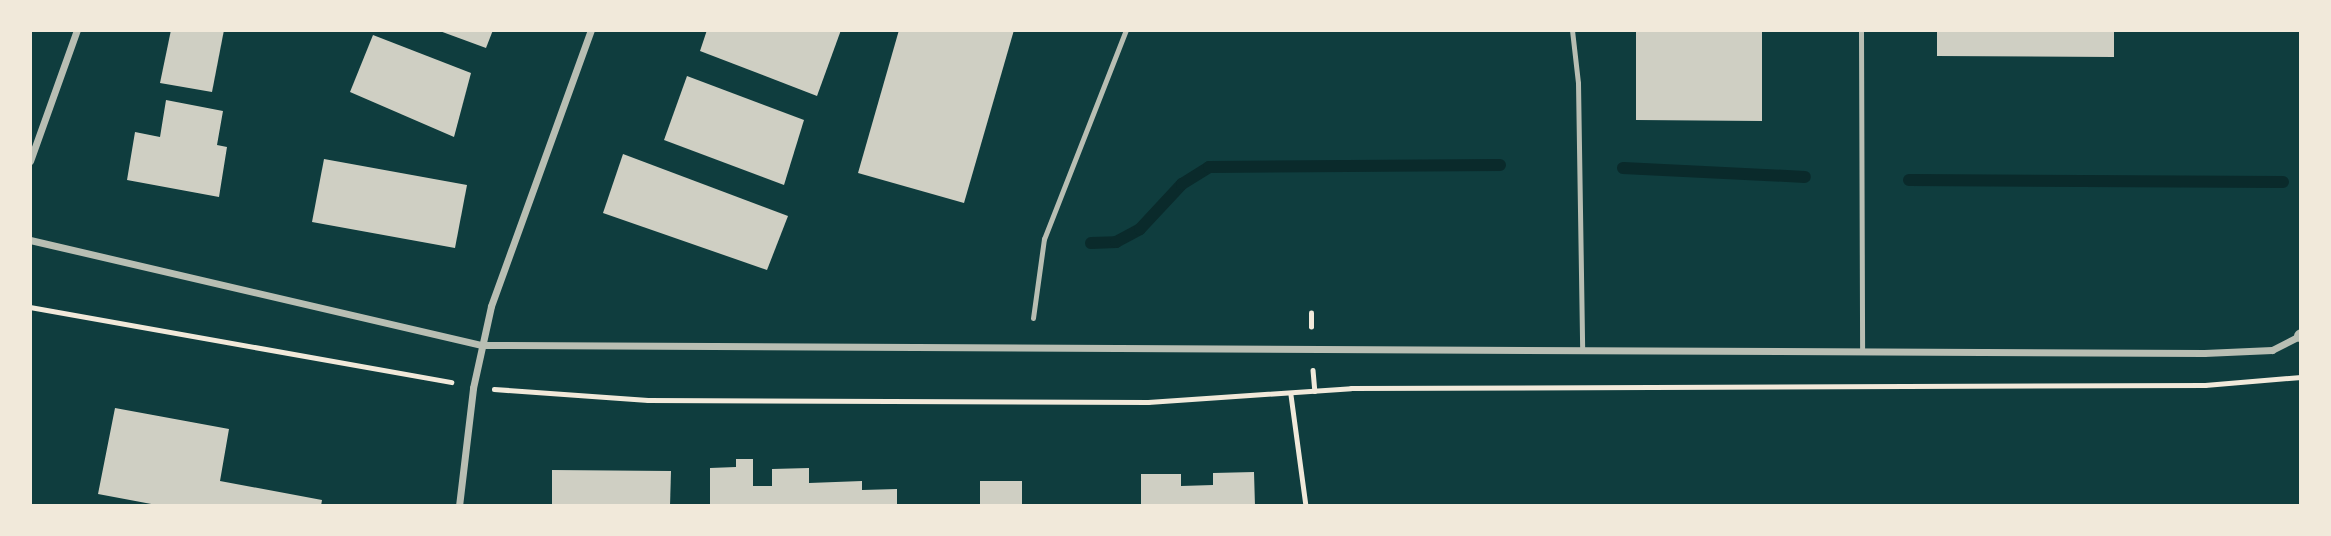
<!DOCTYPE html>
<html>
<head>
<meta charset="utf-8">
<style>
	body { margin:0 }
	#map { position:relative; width:2331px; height:536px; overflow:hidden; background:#0f3d3e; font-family:"IBM Plex Sans",sans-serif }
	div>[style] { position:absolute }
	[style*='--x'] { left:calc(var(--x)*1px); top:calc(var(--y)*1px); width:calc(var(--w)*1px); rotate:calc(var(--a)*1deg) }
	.stream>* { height:12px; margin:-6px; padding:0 6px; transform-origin:6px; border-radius:6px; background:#0a2a2b }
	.building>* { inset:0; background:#cfcfc3 }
	.path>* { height:4.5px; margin:-2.25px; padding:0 2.25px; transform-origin:2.25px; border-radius:2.25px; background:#f1e9da }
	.service>* { height:5px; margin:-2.5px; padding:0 2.5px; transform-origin:2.5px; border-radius:2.5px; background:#b8beb3 }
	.minor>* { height:7px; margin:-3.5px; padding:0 3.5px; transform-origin:3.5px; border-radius:3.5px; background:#b8beb3 }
	.tertiary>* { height:12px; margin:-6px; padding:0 6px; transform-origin:6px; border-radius:6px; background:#b8beb3 }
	span { translate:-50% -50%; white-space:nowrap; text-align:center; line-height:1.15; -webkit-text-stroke:5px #f1e9da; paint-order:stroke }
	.frame { position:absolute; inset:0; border:32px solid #f1e9da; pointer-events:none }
</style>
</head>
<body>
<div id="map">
	<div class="stream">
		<i style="--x:1623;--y:168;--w:182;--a:2.8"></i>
		<i style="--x:1909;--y:180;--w:374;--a:0.3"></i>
		<i style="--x:1091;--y:243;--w:25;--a:-2"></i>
		<i style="--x:1116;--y:242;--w:27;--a:-28"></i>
		<i style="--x:1140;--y:229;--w:62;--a:-47"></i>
		<i style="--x:1182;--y:184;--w:32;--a:-32"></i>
		<i style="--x:1209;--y:167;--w:291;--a:-0.4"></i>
	</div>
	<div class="building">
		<i style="clip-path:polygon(171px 30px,224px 30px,212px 92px,160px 83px)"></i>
		<i style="clip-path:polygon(437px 30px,493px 30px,486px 48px)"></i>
		<i style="clip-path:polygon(707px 30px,841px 30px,817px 96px,700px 51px)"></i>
		<i style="clip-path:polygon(899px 30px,1014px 30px,964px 203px,858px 173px)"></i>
		<i style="clip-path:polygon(1636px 30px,1762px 30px,1762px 121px,1636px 120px)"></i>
		<i style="clip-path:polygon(1937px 30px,2114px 30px,2114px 57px,1937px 56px)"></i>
		<i style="clip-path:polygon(373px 35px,471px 73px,454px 137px,350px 92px)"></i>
		<i style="clip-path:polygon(687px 76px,804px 120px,784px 185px,664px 140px)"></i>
		<i style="clip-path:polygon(166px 100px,223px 111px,217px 145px,227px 147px,219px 197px,127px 180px,135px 132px,160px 137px)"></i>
		<i style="clip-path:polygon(623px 154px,788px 216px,767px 270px,603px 213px)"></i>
		<i style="clip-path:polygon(324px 159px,467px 185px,455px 248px,312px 222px)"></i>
		<i style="clip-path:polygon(115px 408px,229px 429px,220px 481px,322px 500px,321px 506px,162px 506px,98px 494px)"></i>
		<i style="clip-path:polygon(736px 459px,753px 459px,753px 486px,772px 486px,772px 469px,809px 468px,809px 483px,862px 481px,862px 490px,897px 489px,897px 506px,710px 506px,710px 468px,736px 467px)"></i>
		<i style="clip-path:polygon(552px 470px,671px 471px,670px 506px,552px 506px)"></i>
		<i style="clip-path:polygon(1254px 472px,1255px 506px,1141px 506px,1141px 474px,1181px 474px,1181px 486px,1213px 485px,1213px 473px)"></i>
		<i style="clip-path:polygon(980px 481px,1022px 481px,1022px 506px,980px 506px)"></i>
	</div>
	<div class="path">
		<i style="--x:30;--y:307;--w:428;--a:10.1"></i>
		<i style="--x:1311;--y:327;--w:14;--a:-90"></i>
		<i style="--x:1313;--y:370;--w:21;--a:85"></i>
		<i style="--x:494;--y:389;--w:154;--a:4.1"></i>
		<i style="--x:648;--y:400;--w:500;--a:0.23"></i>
		<i style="--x:1148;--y:402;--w:203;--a:-3.9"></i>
		<i style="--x:1351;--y:388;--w:854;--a:-0.2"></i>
		<i style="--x:2205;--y:385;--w:96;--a:-4.8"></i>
		<i style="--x:1291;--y:395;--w:112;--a:82.3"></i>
	</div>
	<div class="service">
		<i style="--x:1572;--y:30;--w:53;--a:83.5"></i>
		<i style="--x:1578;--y:83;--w:266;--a:89.1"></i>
		<i style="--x:1861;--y:30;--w:320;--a:89.8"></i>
		<i style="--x:1033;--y:318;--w:80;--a:-82.1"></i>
		<i style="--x:1044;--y:239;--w:225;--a:-68.6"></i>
	</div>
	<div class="minor">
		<i style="--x:30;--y:161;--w:139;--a:-70.3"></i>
		<i style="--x:30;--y:240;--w:465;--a:13.1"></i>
		<i style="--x:483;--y:345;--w:1721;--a:0.27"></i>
		<i style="--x:2204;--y:353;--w:68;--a:-2.5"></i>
		<i style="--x:2272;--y:350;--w:31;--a:-27"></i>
		<i style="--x:459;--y:506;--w:119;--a:-83.2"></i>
		<i style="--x:473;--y:388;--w:84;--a:-77.6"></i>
		<i style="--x:491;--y:306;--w:294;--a:-70.1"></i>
	</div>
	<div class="tertiary">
		<i style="--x:2300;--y:336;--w:1;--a:-45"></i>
	</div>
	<div class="frame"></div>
</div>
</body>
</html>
